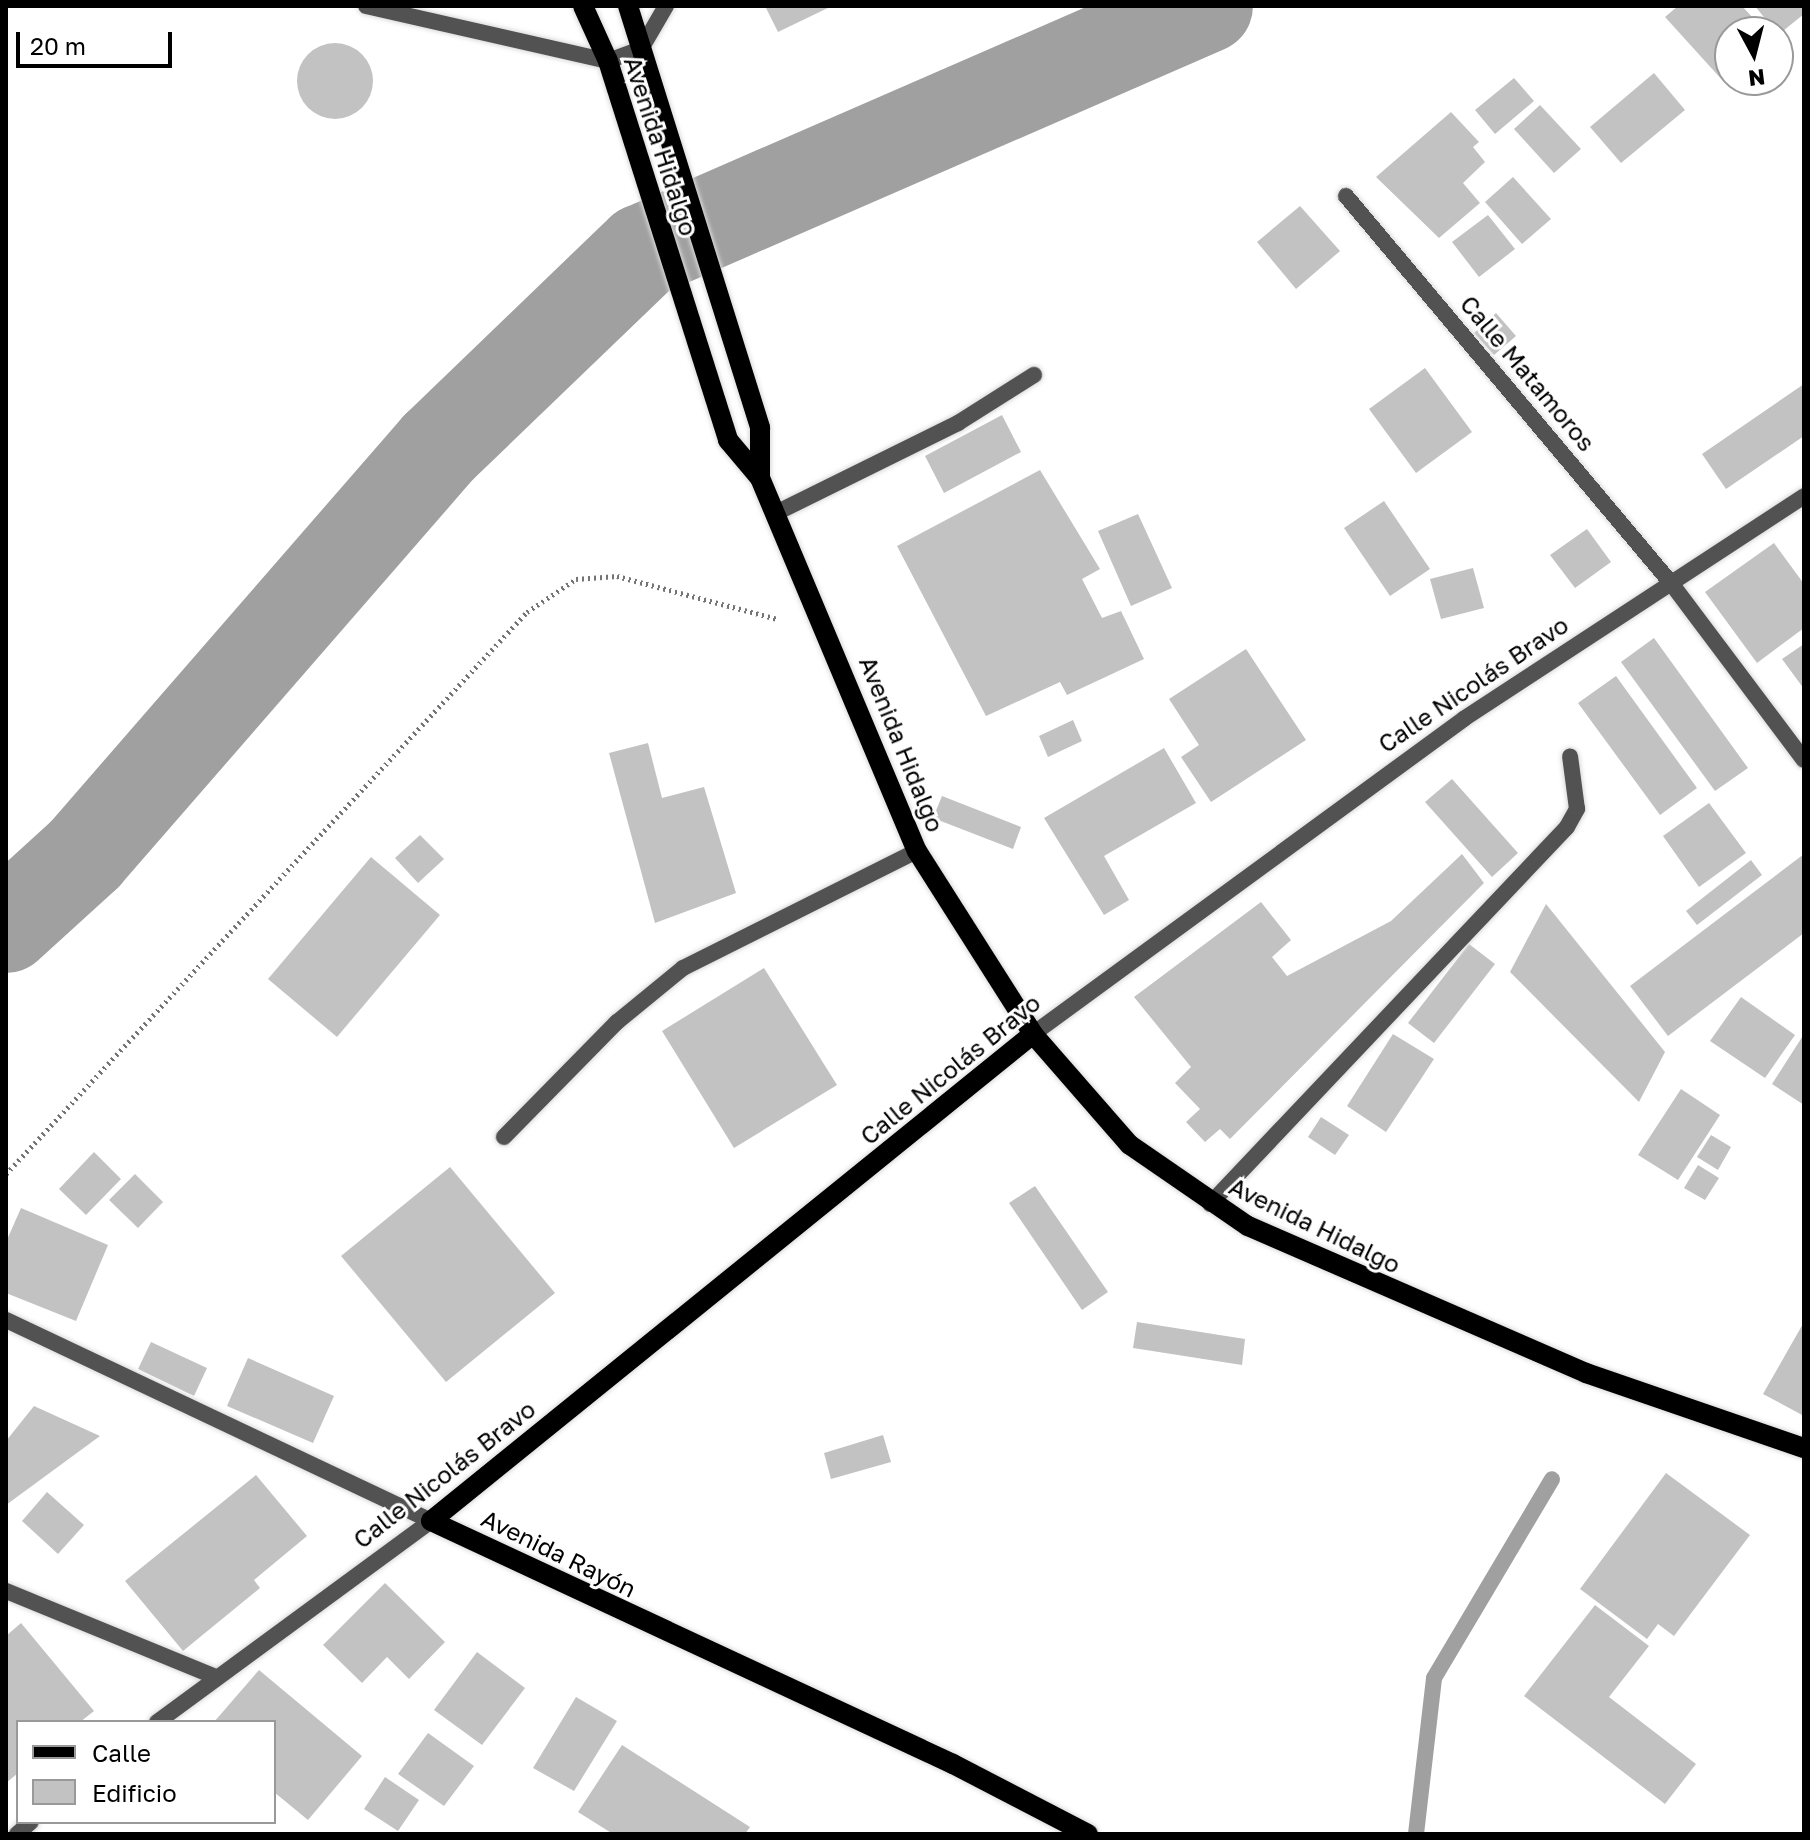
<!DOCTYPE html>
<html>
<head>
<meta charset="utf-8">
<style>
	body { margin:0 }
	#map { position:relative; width:1810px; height:1840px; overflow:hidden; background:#fff; font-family:"Golos Text",sans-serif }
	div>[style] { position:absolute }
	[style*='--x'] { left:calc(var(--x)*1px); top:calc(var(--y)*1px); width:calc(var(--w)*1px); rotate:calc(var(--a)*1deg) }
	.stream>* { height:16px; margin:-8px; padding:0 8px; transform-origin:8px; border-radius:8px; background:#a0a0a0 }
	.river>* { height:94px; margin:-47px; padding:0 47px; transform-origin:47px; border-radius:47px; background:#a0a0a0 }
	.building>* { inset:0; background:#c2c2c2 }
	.round { border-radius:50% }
	.path>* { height:5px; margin-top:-2.5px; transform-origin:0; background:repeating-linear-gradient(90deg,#747474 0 2px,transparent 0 6px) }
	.roads { filter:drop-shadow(0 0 2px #dbdbdb) drop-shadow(0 0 2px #dbdbdb) }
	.service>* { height:16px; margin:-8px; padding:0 8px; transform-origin:8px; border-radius:8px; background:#525252 }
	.minor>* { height:16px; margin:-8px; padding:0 8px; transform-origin:8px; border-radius:8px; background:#525252 }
	.primary>* { height:20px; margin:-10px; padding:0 10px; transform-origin:10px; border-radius:10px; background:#000 }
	span { translate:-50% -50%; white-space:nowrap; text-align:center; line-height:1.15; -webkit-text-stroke:6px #fff; paint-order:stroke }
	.street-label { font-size:24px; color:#000 }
	.frame { position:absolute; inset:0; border:8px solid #000; pointer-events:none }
	.legend { position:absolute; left:16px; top:1720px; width:260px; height:104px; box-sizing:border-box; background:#fff; border:2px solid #999; margin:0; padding:10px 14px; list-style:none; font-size:24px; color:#000 }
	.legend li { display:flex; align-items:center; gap:16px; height:40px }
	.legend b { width:40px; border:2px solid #999 }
	.north { position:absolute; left:1714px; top:16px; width:80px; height:80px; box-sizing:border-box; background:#fff; border:2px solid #999; border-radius:50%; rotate:173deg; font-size:22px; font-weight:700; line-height:32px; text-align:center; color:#000 }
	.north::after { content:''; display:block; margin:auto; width:28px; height:36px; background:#000; clip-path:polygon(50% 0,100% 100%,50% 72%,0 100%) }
	.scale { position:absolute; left:16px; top:32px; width:156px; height:36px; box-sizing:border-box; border:4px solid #000; border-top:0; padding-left:10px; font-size:24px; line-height:28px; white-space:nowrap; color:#000; -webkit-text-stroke:6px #fff; paint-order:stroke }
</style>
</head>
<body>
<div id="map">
	<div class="stream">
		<i style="--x:1416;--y:1834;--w:157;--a:-83.4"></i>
		<i style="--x:1434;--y:1678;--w:231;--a:-59.3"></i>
	</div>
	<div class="river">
		<i style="--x:6;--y:926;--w:107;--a:-42.3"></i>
		<i style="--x:85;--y:854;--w:538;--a:-48.99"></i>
		<i style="--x:438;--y:448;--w:284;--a:-43.9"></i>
		<i style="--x:643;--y:251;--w:614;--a:-23.52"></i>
	</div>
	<div class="building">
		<i style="clip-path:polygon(765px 6px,832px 6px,778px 32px)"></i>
		<i style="clip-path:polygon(1678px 6px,1742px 6px,1766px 32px,1730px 32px,1730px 77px,1724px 82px,1665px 17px)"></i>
		<i style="clip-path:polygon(1755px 6px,1804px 6px,1804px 14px,1778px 35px)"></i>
		<i class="round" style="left:297px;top:43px;width:76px;height:76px"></i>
		<i style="clip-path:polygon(1654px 73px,1685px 110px,1621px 163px,1590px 127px)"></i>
		<i style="clip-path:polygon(1514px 78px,1534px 101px,1495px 134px,1475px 110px)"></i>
		<i style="clip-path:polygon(1540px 105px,1581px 149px,1554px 173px,1514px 129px)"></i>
		<i style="clip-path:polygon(1451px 112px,1479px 142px,1473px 147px,1485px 162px,1463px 183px,1480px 203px,1439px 238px,1376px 177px)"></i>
		<i style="clip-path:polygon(1513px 177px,1551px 219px,1522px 244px,1485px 202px)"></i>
		<i style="clip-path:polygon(1300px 206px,1340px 251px,1296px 289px,1257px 242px)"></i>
		<i style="clip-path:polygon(1488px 215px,1515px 249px,1479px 277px,1452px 242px)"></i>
		<i style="clip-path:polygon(1496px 313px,1516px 336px,1494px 355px,1474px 333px)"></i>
		<i style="clip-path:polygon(1425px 368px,1472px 432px,1416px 473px,1369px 409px)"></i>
		<i style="clip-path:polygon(1804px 384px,1804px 436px,1726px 489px,1702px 454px)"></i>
		<i style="clip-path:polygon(1002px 415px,1021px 452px,944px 493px,925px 456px)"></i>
		<i style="clip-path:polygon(1040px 470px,1100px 569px,1082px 579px,1102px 618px,1121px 611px,1144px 659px,1067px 695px,1060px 682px,986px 716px,897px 546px)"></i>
		<i style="clip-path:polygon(1384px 501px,1430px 569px,1390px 596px,1344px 528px)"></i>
		<i style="clip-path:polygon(1138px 514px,1172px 588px,1131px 606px,1098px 531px)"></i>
		<i style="clip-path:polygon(1587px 529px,1611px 562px,1575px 588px,1550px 555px)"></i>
		<i style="clip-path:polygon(1774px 543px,1804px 584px,1804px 628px,1757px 663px,1705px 592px)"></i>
		<i style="clip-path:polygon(1473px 568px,1484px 608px,1441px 619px,1430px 579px)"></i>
		<i style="clip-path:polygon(1654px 638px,1748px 768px,1715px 791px,1621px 662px)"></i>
		<i style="clip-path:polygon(1804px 644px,1804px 689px,1782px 659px)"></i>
		<i style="clip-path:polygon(1246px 649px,1306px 740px,1211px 802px,1181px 757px,1199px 745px,1169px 699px)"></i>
		<i style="clip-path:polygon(1616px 676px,1697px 788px,1660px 815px,1578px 703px)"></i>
		<i style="clip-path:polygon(1073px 720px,1082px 741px,1048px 757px,1039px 736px)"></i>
		<i style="clip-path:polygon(648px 743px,662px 798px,704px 787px,736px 893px,655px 923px,609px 753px)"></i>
		<i style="clip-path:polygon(1164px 748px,1196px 803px,1104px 856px,1129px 900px,1104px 915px,1044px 818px)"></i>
		<i style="clip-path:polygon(1452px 779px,1518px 853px,1492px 877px,1425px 802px)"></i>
		<i style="clip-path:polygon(942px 796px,1021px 827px,1013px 849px,933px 818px)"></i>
		<i style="clip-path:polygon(1709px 803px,1746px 853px,1699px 887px,1663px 836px)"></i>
		<i style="clip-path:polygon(420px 835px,444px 859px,418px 883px,395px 858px)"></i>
		<i style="clip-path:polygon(1462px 854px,1484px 883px,1230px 1139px,1220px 1129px,1205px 1142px,1186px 1122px,1200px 1109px,1175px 1083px,1191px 1067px,1134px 997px,1261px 902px,1291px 940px,1272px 957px,1287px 976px,1391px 921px)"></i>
		<i style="clip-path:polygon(1804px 854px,1804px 933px,1668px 1036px,1630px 986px)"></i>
		<i style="clip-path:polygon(371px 857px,440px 915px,337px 1037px,268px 979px)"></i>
		<i style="clip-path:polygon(1751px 860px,1762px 875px,1697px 925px,1686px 911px)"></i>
		<i style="clip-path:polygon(1546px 904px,1665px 1052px,1639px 1102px,1510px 972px)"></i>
		<i style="clip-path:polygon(1469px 944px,1495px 964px,1434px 1043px,1408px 1023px)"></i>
		<i style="clip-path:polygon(764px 968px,837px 1085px,734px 1148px,662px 1031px)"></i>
		<i style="clip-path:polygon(1741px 997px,1795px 1035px,1765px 1078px,1710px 1041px)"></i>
		<i style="clip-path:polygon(1393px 1034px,1434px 1059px,1386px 1132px,1347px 1106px)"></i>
		<i style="clip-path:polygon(1804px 1034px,1804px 1105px,1772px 1084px)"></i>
		<i style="clip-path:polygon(1681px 1089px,1720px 1115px,1678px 1180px,1638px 1155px)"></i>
		<i style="clip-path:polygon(1321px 1117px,1349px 1135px,1335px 1155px,1308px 1137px)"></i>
		<i style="clip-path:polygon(1711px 1135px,1731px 1147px,1718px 1170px,1697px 1157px)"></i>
		<i style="clip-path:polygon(94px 1152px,121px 1179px,86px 1215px,59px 1189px)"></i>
		<i style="clip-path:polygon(1698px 1165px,1719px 1178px,1705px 1200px,1684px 1188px)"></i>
		<i style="clip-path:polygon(450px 1167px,555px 1293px,446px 1382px,341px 1256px)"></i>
		<i style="clip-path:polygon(135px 1174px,163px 1202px,138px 1228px,109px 1200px)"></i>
		<i style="clip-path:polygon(1035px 1186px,1108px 1292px,1082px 1310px,1009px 1203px)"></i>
		<i style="clip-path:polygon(21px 1208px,108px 1245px,76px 1321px,6px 1293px,6px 1242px)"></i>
		<i style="clip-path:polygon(1137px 1322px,1245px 1339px,1242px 1365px,1133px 1348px)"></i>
		<i style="clip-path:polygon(1804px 1322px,1804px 1416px,1763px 1394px)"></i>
		<i style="clip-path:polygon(151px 1342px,207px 1368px,194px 1396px,138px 1369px)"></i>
		<i style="clip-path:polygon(248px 1358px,334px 1396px,313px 1443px,227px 1406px)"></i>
		<i style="clip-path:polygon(34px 1406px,100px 1436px,6px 1505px,6px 1441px)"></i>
		<i style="clip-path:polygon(883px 1435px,891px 1462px,831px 1479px,824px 1453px)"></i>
		<i style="clip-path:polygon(1666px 1473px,1750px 1535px,1674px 1636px,1658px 1624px,1647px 1639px,1580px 1589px)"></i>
		<i style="clip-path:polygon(256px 1475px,307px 1536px,254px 1580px,260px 1588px,183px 1651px,125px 1581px)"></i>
		<i style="clip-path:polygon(47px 1492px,84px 1525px,58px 1554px,22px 1521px)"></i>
		<i style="clip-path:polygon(385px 1583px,445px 1642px,409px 1679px,387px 1657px,362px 1683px,323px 1645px)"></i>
		<i style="clip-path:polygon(1595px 1605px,1649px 1646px,1609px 1697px,1696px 1764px,1665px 1804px,1524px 1696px)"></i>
		<i style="clip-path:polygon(21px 1623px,94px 1711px,80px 1722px,18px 1722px,18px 1773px,6px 1783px,6px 1636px)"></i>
		<i style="clip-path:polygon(477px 1652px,525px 1688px,482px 1745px,434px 1710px)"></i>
		<i style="clip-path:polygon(259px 1670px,362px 1756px,308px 1820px,274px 1792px,274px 1722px,214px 1722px)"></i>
		<i style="clip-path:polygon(576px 1697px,617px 1721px,574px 1791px,533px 1768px)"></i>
		<i style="clip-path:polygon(428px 1733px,474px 1766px,444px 1806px,398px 1774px)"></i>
		<i style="clip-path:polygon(622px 1745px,750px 1827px,745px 1834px,613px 1834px,578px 1812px)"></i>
		<i style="clip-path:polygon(385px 1777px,419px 1800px,398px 1831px,364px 1809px)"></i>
	</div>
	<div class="path">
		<i style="--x:6;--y:1174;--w:766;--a:-47.17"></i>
		<i style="--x:527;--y:612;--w:59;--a:-34"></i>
		<i style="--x:576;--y:579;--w:41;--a:-4.2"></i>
		<i style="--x:617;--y:576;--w:167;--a:15"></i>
	</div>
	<div class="roads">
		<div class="service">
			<i style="--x:776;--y:513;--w:203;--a:-26.3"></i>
			<i style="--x:958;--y:423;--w:90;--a:-32.3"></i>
			<i style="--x:504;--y:1137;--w:161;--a:-45.5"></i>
			<i style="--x:617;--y:1022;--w:85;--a:-39.3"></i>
			<i style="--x:683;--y:968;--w:262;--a:-26.6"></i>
			<i style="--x:6;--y:1591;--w:227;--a:22.3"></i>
		</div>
		<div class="minor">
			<i style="--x:366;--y:6;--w:248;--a:12.8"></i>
			<i style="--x:608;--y:61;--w:35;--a:-20"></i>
			<i style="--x:641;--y:49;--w:50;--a:-59.8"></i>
			<i style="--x:1346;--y:196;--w:505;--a:49.98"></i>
			<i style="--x:1671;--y:583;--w:221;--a:53.1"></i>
			<i style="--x:1033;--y:1034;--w:535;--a:-36.18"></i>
			<i style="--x:1465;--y:718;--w:405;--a:-33.2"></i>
			<i style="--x:1210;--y:1204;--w:519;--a:-46.56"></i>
			<i style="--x:1567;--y:827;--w:21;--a:-61"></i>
			<i style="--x:1577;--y:809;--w:53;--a:-97.5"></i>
			<i style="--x:6;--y:1320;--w:470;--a:25.3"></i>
			<i style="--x:431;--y:1521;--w:340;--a:143.7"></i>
			<i style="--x:17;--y:1834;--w:18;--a:-41"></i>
		</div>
		<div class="primary">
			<i style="--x:583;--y:6;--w:60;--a:65.6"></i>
			<i style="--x:608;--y:61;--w:398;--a:72.4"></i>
			<i style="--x:728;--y:440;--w:50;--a:49.9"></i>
			<i style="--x:760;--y:478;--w:405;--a:67.2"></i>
			<i style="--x:917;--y:851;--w:217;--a:57.6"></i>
			<i style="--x:1033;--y:1034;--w:147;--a:48.9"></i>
			<i style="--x:1130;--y:1145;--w:143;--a:34.5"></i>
			<i style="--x:1248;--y:1226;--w:369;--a:23.5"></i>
			<i style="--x:1586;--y:1373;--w:231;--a:19"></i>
			<i style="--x:628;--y:6;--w:442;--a:72.6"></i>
			<i style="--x:760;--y:428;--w:50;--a:90"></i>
			<i style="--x:1033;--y:1034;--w:774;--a:141.03"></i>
			<i style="--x:431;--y:1521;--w:576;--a:24.96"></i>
			<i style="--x:953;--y:1764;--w:152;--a:27.4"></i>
		</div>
	</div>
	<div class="street-label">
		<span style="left:661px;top:146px;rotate:72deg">Avenida Hidalgo</span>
		<span style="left:1528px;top:373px;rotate:50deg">Calle Matamoros</span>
		<span style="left:1473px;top:684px;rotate:-34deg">Calle Nicolás Bravo</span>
		<span style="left:902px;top:744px;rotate:68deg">Avenida Hidalgo</span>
		<span style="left:950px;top:1069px;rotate:-39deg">Calle Nicolás Bravo</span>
		<span style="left:1315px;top:1225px;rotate:26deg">Avenida Hidalgo</span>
		<span style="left:444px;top:1474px;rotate:-38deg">Calle Nicolás Bravo</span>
		<span style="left:559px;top:1553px;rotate:26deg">Avenida Rayón</span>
	</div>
	<div class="frame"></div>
	<ul class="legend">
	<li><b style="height:10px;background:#000"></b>Calle</li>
	<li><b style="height:22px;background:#c2c2c2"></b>Edificio</li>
	</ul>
	<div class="north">N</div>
	<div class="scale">20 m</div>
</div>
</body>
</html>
